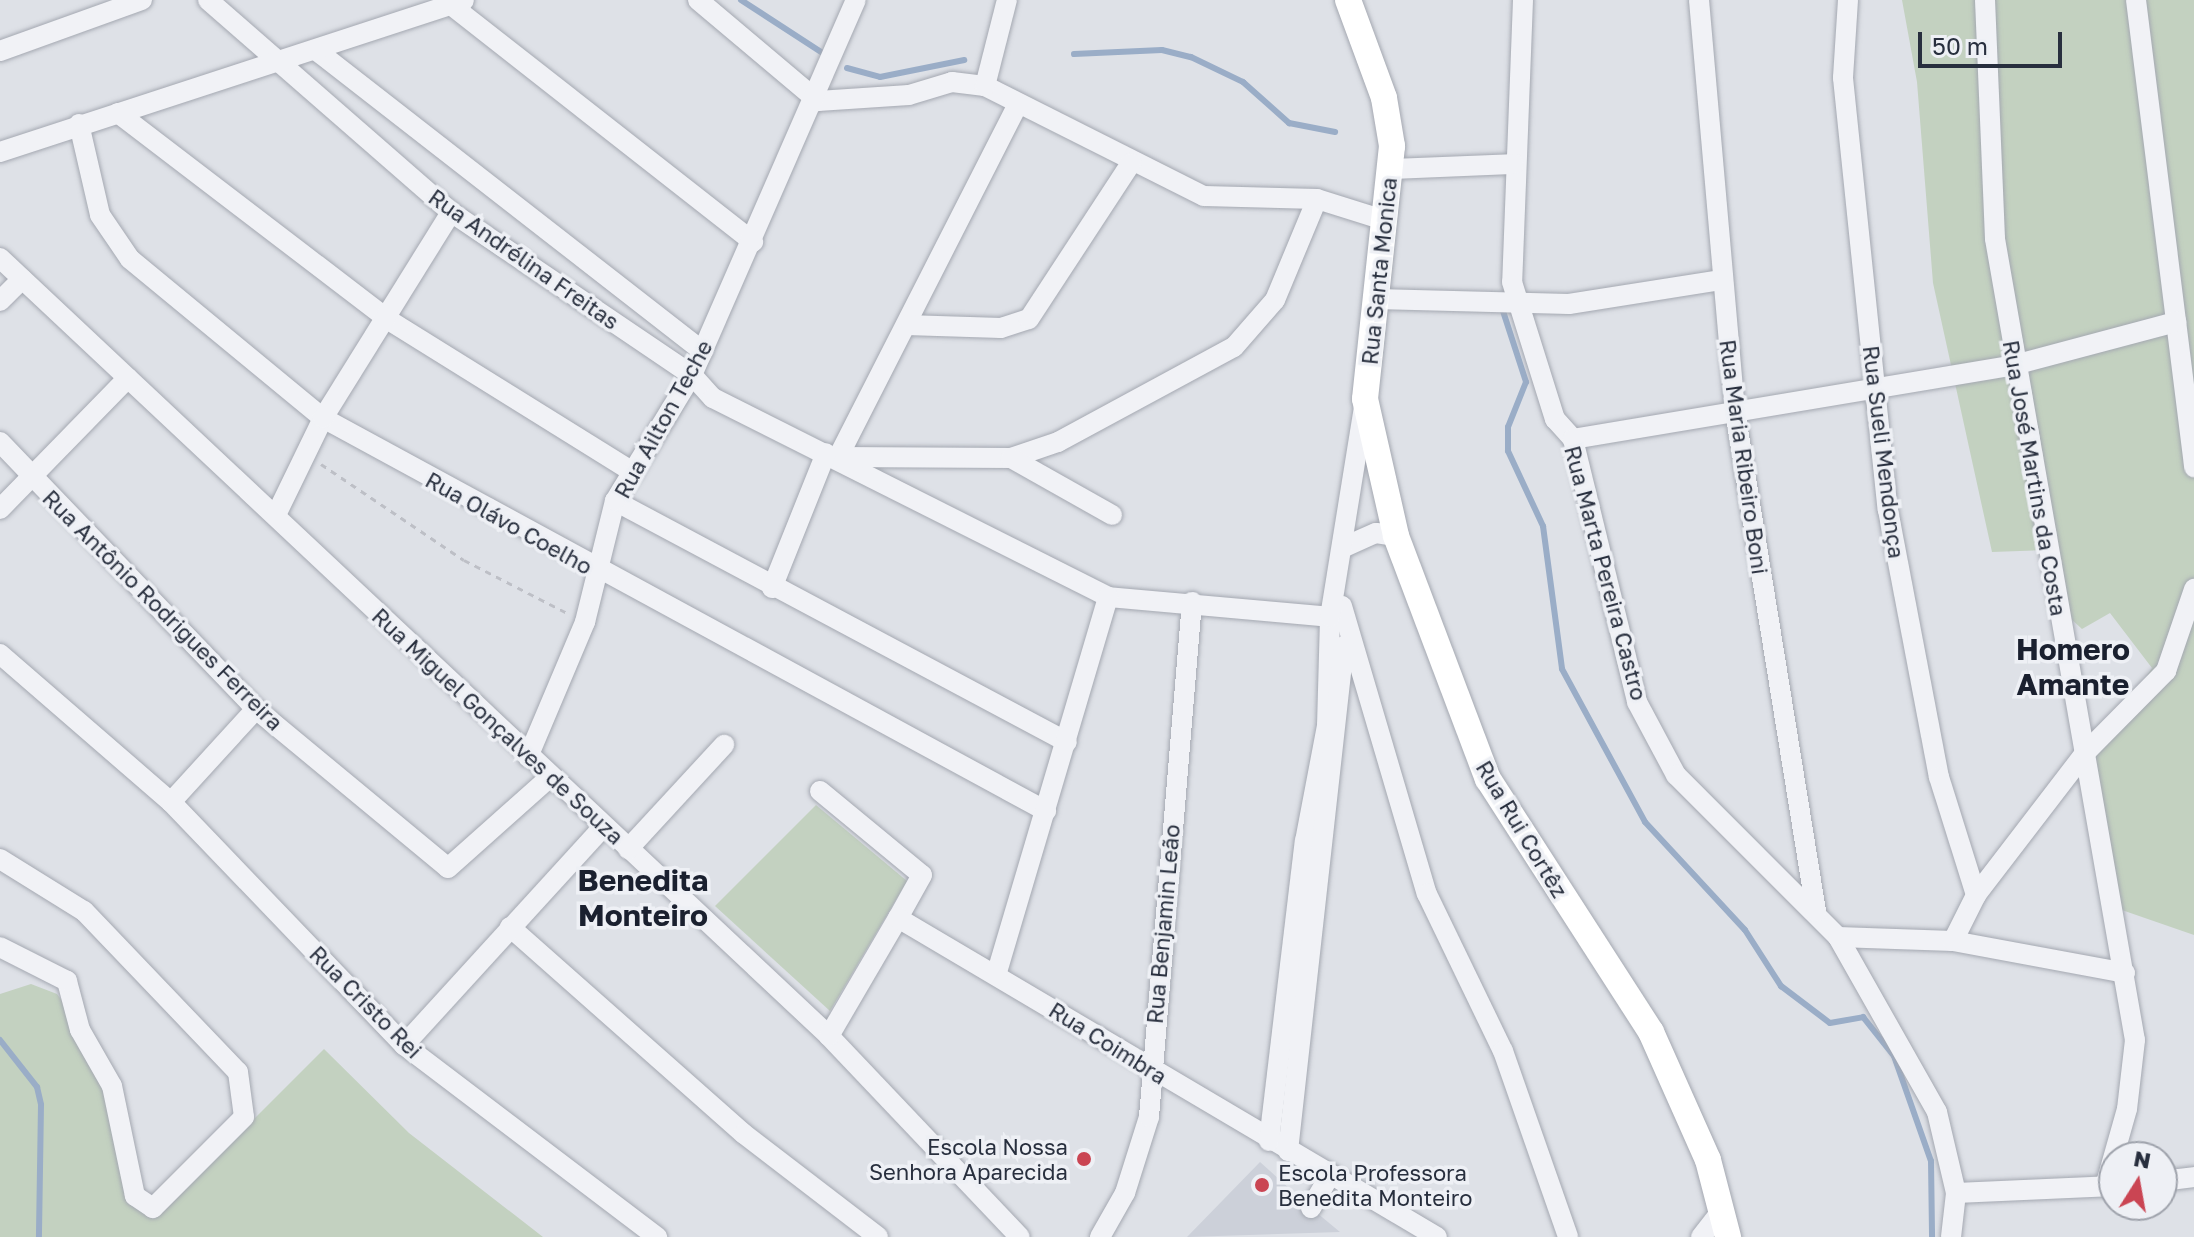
<!DOCTYPE html>
<html>
<head>
<meta charset="utf-8">
<style>
	body { margin:0 }
	#map { position:relative; width:2194px; height:1237px; overflow:hidden; background:#dee1e7; font-family:"Golos Text",sans-serif }
	div>[style] { position:absolute }
	[style*='--x'] { left:calc(var(--x)*1px); top:calc(var(--y)*1px); width:calc(var(--w)*1px); rotate:calc(var(--a)*1deg) }
	.built>* { inset:0; background:#ccd0d9 }
	.green>* { inset:0; background:#c3d1c0 }
	.stream>* { height:6px; margin:-3px; padding:0 3px; transform-origin:3px; border-radius:3px; background:#9aadc7 }
	.path>* { height:3px; margin-top:-1.5px; transform-origin:0; background:repeating-linear-gradient(90deg,#bdbfc6 0 6px,transparent 0 12px) }
	.roads { filter:drop-shadow(0 0 2px #a4a8b1) drop-shadow(0 0 2px #a4a8b1) }
	.minor>* { height:20px; margin:-10px; padding:0 10px; transform-origin:10px; border-radius:10px; background:#f1f2f6 }
	.major>* { height:26px; margin:-13px; padding:0 13px; transform-origin:13px; border-radius:13px; background:#fff }
	.dots>* { width:22px; height:22px; translate:-50% -50%; box-sizing:border-box; border:4px solid #eef0f5; border-radius:50% }
	span { translate:-50% -50%; white-space:nowrap; text-align:center; line-height:1.15; -webkit-text-stroke:7px #eef0f5; paint-order:stroke }
	.street-label { font-size:22px; color:#282f3e }
	.poi-label { font-size:22px; color:#282f3e }
	.right { translate:-100% -50%; text-align:right }
	.left { translate:0 -50%; text-align:left }
	.district-label { font-size:30px; color:#1a202f; font-weight:700 }
	.north { position:absolute; left:2098px; top:1141px; width:80px; height:80px; box-sizing:border-box; background:#eef0f5; border:2px solid #9fa3ac; border-radius:50%; rotate:11deg; font-size:22px; font-weight:700; line-height:32px; text-align:center; color:#282f3e }
	.north::after { content:''; display:block; margin:auto; width:28px; height:36px; background:#ca4553; clip-path:polygon(50% 0,100% 100%,50% 72%,0 100%) }
	.scale { position:absolute; left:1918px; top:32px; width:144px; height:36px; box-sizing:border-box; border:4px solid #282f3e; border-top:0; padding-left:10px; font-size:24px; line-height:28px; white-space:nowrap; color:#282f3e; -webkit-text-stroke:6px #eef0f5; paint-order:stroke }
</style>
</head>
<body>
<div id="map">
	<div class="built">
		<i style="clip-path:polygon(1260px 1162px,1311px 1208px,1340px 1232px,1187px 1237px)"></i>
	</div>
	<div class="green">
		<i style="clip-path:polygon(1902px 0,2194px 0,2194px 935px,2116px 908px,2091px 758px,2152px 668px,2110px 613px,2082px 629px,2070px 618px,2048px 550px,1992px 552px,1933px 283px,1917px 82px)"></i>
		<i style="clip-path:polygon(816px 805px,907px 881px,830px 1011px,715px 906px)"></i>
		<i style="clip-path:polygon(31px 984px,57px 994px,76px 1020px,113px 1099px,137px 1209px,154px 1219px,324px 1049px,409px 1133px,543px 1237px,0 1237px,0 994px)"></i>
	</div>
	<div class="stream">
		<i style="--x:741;--y:0;--w:95;--a:33"></i>
		<i style="--x:1074;--y:54;--w:88;--a:-2.6"></i>
		<i style="--x:1162;--y:50;--w:30;--a:14"></i>
		<i style="--x:1191;--y:57;--w:58;--a:25.7"></i>
		<i style="--x:1243;--y:82;--w:62;--a:41.7"></i>
		<i style="--x:1289;--y:123;--w:47;--a:11.1"></i>
		<i style="--x:847;--y:68;--w:34;--a:15"></i>
		<i style="--x:880;--y:77;--w:86;--a:-11.4"></i>
		<i style="--x:1502;--y:308;--w:78;--a:72"></i>
		<i style="--x:1526;--y:382;--w:48;--a:111.8"></i>
		<i style="--x:1508;--y:427;--w:24;--a:90"></i>
		<i style="--x:1508;--y:451;--w:83;--a:65"></i>
		<i style="--x:1543;--y:526;--w:144;--a:82.4"></i>
		<i style="--x:1562;--y:669;--w:174;--a:61.5"></i>
		<i style="--x:1645;--y:822;--w:147;--a:47.2"></i>
		<i style="--x:1745;--y:930;--w:67;--a:57.3"></i>
		<i style="--x:1781;--y:986;--w:61;--a:37.1"></i>
		<i style="--x:1830;--y:1023;--w:34;--a:-10"></i>
		<i style="--x:1863;--y:1017;--w:50;--a:51.5"></i>
		<i style="--x:1894;--y:1056;--w:111;--a:70.6"></i>
		<i style="--x:1931;--y:1161;--w:76;--a:89.2"></i>
		<i style="--x:0;--y:1040;--w:60;--a:51.8"></i>
		<i style="--x:37;--y:1087;--w:18;--a:77"></i>
		<i style="--x:41;--y:1105;--w:132;--a:90.9"></i>
	</div>
	<div class="path">
		<i style="--x:321;--y:464;--w:172;--a:33.9"></i>
		<i style="--x:464;--y:560;--w:116;--a:27.2"></i>
	</div>
	<div class="roads">
		<div class="minor">
			<i style="--x:208;--y:0;--w:322;--a:41.1"></i>
			<i style="--x:451;--y:212;--w:291;--a:34.1"></i>
			<i style="--x:692;--y:375;--w:31;--a:48"></i>
			<i style="--x:713;--y:398;--w:442;--a:26.7"></i>
			<i style="--x:1108;--y:597;--w:237;--a:5.1"></i>
			<i style="--x:698;--y:0;--w:157;--a:40.1"></i>
			<i style="--x:818;--y:101;--w:91;--a:-3.8"></i>
			<i style="--x:909;--y:95;--w:45;--a:-16.8"></i>
			<i style="--x:952;--y:82;--w:33;--a:7"></i>
			<i style="--x:985;--y:86;--w:245;--a:26.7"></i>
			<i style="--x:1204;--y:196;--w:113;--a:1.5"></i>
			<i style="--x:1317;--y:199;--w:70;--a:17.4"></i>
			<i style="--x:1523;--y:0;--w:282;--a:92.2"></i>
			<i style="--x:1512;--y:282;--w:144;--a:72.6"></i>
			<i style="--x:1555;--y:419;--w:27;--a:48"></i>
			<i style="--x:1573;--y:439;--w:271;--a:76.3"></i>
			<i style="--x:1637;--y:702;--w:83;--a:61.9"></i>
			<i style="--x:1676;--y:775;--w:229;--a:45"></i>
			<i style="--x:1838;--y:937;--w:201;--a:60.5"></i>
			<i style="--x:1937;--y:1112;--w:83;--a:76.8"></i>
			<i style="--x:1699;--y:0;--w:413;--a:85"></i>
			<i style="--x:1735;--y:411;--w:507;--a:80.8"></i>
			<i style="--x:1848;--y:0;--w:78;--a:93.7"></i>
			<i style="--x:1843;--y:78;--w:434;--a:84.1"></i>
			<i style="--x:1888;--y:510;--w:272;--a:79.2"></i>
			<i style="--x:1939;--y:777;--w:124;--a:72.6"></i>
			<i style="--x:1985;--y:0;--w:239;--a:87.6"></i>
			<i style="--x:1995;--y:239;--w:813;--a:80.09"></i>
			<i style="--x:2135;--y:1040;--w:69;--a:96.6"></i>
			<i style="--x:2127;--y:1109;--w:81;--a:105.8"></i>
			<i style="--x:2136;--y:0;--w:471;--a:82.9"></i>
			<i style="--x:451;--y:5;--w:384;--a:38.1"></i>
			<i style="--x:0;--y:51;--w:151;--a:-19.8"></i>
			<i style="--x:317;--y:51;--w:489;--a:37.9"></i>
			<i style="--x:985;--y:86;--w:89;--a:-75.7"></i>
			<i style="--x:1018;--y:104;--w:396;--a:117"></i>
			<i style="--x:838;--y:457;--w:173;--a:0.3"></i>
			<i style="--x:1011;--y:458;--w:50;--a:-18.8"></i>
			<i style="--x:1058;--y:442;--w:200;--a:-28.4"></i>
			<i style="--x:1234;--y:347;--w:62;--a:-48.9"></i>
			<i style="--x:1275;--y:300;--w:109;--a:-67.4"></i>
			<i style="--x:118;--y:113;--w:339;--a:37.4"></i>
			<i style="--x:387;--y:319;--w:290;--a:31.9"></i>
			<i style="--x:79;--y:124;--w:93;--a:77"></i>
			<i style="--x:100;--y:215;--w:53;--a:55.7"></i>
			<i style="--x:130;--y:259;--w:250;--a:39.5"></i>
			<i style="--x:323;--y:418;--w:823;--a:28.53"></i>
			<i style="--x:0;--y:152;--w:488;--a:-18.1"></i>
			<i style="--x:1390;--y:169;--w:124;--a:-2.3"></i>
			<i style="--x:0;--y:258;--w:1137;--a:43.18"></i>
			<i style="--x:829;--y:1036;--w:277;--a:46.5"></i>
			<i style="--x:1376;--y:299;--w:193;--a:1.5"></i>
			<i style="--x:1569;--y:304;--w:153;--a:-9"></i>
			<i style="--x:0;--y:301;--w:31;--a:-45"></i>
			<i style="--x:906;--y:325;--w:95;--a:1.8"></i>
			<i style="--x:1001;--y:328;--w:29;--a:-18"></i>
			<i style="--x:1029;--y:319;--w:186;--a:-56.8"></i>
			<i style="--x:1573;--y:439;--w:447;--a:-9.5"></i>
			<i style="--x:2014;--y:365;--w:168;--a:-14.9"></i>
			<i style="--x:0;--y:442;--w:370;--a:46.2"></i>
			<i style="--x:256;--y:709;--w:249;--a:39.6"></i>
			<i style="--x:448;--y:868;--w:137;--a:-41.7"></i>
			<i style="--x:1011;--y:458;--w:116;--a:29.4"></i>
			<i style="--x:615;--y:501;--w:512;--a:28.07"></i>
			<i style="--x:0;--y:509;--w:183;--a:-45.7"></i>
			<i style="--x:276;--y:515;--w:108;--a:-64.1"></i>
			<i style="--x:323;--y:418;--w:243;--a:-58.1"></i>
			<i style="--x:1342;--y:548;--w:37;--a:-24"></i>
			<i style="--x:1376;--y:533;--w:20;--a:9"></i>
			<i style="--x:772;--y:588;--w:145;--a:-68.2"></i>
			<i style="--x:1342;--y:606;--w:300;--a:73.6"></i>
			<i style="--x:1427;--y:894;--w:174;--a:64.2"></i>
			<i style="--x:1503;--y:1051;--w:197;--a:70.7"></i>
			<i style="--x:0;--y:654;--w:226;--a:40.9"></i>
			<i style="--x:171;--y:802;--w:337;--a:46.2"></i>
			<i style="--x:404;--y:1045;--w:318;--a:37.2"></i>
			<i style="--x:528;--y:757;--w:147;--a:-67.1"></i>
			<i style="--x:585;--y:622;--w:125;--a:-76.1"></i>
			<i style="--x:615;--y:501;--w:148;--a:-58.6"></i>
			<i style="--x:692;--y:375;--w:409;--a:-66.4"></i>
			<i style="--x:820;--y:791;--w:132;--a:39.5"></i>
			<i style="--x:922;--y:875;--w:49;--a:119.2"></i>
			<i style="--x:171;--y:802;--w:126;--a:-47.6"></i>
			<i style="--x:628;--y:849;--w:142;--a:-47.3"></i>
			<i style="--x:0;--y:859;--w:99;--a:31.8"></i>
			<i style="--x:84;--y:911;--w:223;--a:46.3"></i>
			<i style="--x:238;--y:1072;--w:45;--a:82.4"></i>
			<i style="--x:244;--y:1117;--w:129;--a:135"></i>
			<i style="--x:153;--y:1208;--w:22;--a:-146"></i>
			<i style="--x:135;--y:1196;--w:112;--a:-101.8"></i>
			<i style="--x:112;--y:1086;--w:64;--a:-119.7"></i>
			<i style="--x:80;--y:1030;--w:51;--a:-104.9"></i>
			<i style="--x:67;--y:981;--w:75;--a:-153.1"></i>
			<i style="--x:510;--y:927;--w:312;--a:41.5"></i>
			<i style="--x:744;--y:1134;--w:169;--a:37.5"></i>
			<i style="--x:1838;--y:937;--w:115;--a:2"></i>
			<i style="--x:1953;--y:941;--w:175;--a:10.5"></i>
			<i style="--x:1953;--y:941;--w:51;--a:-63.4"></i>
			<i style="--x:1976;--y:895;--w:178;--a:-52.5"></i>
			<i style="--x:2084;--y:754;--w:117;--a:-45.3"></i>
			<i style="--x:2166;--y:671;--w:87;--a:-71.1"></i>
			<i style="--x:997;--y:972;--w:391;--a:-73.5"></i>
			<i style="--x:829;--y:1036;--w:137;--a:-59.7"></i>
			<i style="--x:898;--y:918;--w:626;--a:30.62"></i>
			<i style="--x:404;--y:1045;--w:295;--a:-47.6"></i>
			<i style="--x:1269;--y:1141;--w:302;--a:-83.2"></i>
			<i style="--x:1305;--y:841;--w:117;--a:-79.2"></i>
			<i style="--x:1327;--y:726;--w:109;--a:-88.4"></i>
			<i style="--x:1330;--y:617;--w:212;--a:-80.8"></i>
			<i style="--x:1288;--y:1151;--w:508;--a:-83.67"></i>
			<i style="--x:2162;--y:1181;--w:32;--a:-7"></i>
			<i style="--x:1311;--y:1208;--w:36;--a:-60"></i>
			<i style="--x:1100;--y:1237;--w:51;--a:-60.4"></i>
			<i style="--x:1125;--y:1193;--w:80;--a:-72.5"></i>
			<i style="--x:1149;--y:1117;--w:517;--a:-85.23"></i>
			<i style="--x:1701;--y:1237;--w:33;--a:-52"></i>
			<i style="--x:1951;--y:1237;--w:44;--a:-83.5"></i>
			<i style="--x:1956;--y:1193;--w:158;--a:-2.5"></i>
		</div>
		<div class="major">
			<i style="--x:1348;--y:0;--w:104;--a:69.8"></i>
			<i style="--x:1384;--y:98;--w:49;--a:80.5"></i>
			<i style="--x:1392;--y:146;--w:254;--a:96.1"></i>
			<i style="--x:1365;--y:399;--w:140;--a:77.2"></i>
			<i style="--x:1396;--y:536;--w:260;--a:69.3"></i>
			<i style="--x:1488;--y:779;--w:301;--a:57.2"></i>
			<i style="--x:1651;--y:1032;--w:140;--a:66"></i>
			<i style="--x:1708;--y:1160;--w:80;--a:75.4"></i>
		</div>
	</div>
	<div class="dots">
		<i style="left:1084px;top:1159px;background:#ca4553"></i>
		<i style="left:1262px;top:1185px;background:#ca4553"></i>
	</div>
	<div class="street-label">
		<span style="left:524px;top:259px;rotate:35deg">Rua Andrélina Freitas</span>
		<span style="left:1379px;top:271px;rotate:-84deg">Rua Santa Monica</span>
		<span style="left:663px;top:419px;rotate:-61deg">Rua Ailton Teche</span>
		<span style="left:1884px;top:452px;rotate:83deg">Rua Sueli Mendonça</span>
		<span style="left:1744px;top:457px;rotate:82deg">Rua Maria Ribeiro Boni</span>
		<span style="left:2035px;top:478px;rotate:80deg">Rua José Martins da Costa</span>
		<span style="left:509px;top:523px;rotate:29deg">Rua Olávo Coelho</span>
		<span style="left:1606px;top:573px;rotate:75deg">Rua Marta Pereira Castro</span>
		<span style="left:163px;top:610px;rotate:45deg">Rua Antônio Rodrigues Ferreira</span>
		<span style="left:498px;top:726px;rotate:43deg">Rua Miguel Gonçalves de Souza</span>
		<span style="left:1522px;top:829px;rotate:59deg">Rua Rui Cortêz</span>
		<span style="left:1163px;top:924px;rotate:-85deg">Rua Benjamin Leão</span>
		<span style="left:366px;top:1002px;rotate:45deg">Rua Cristo Rei</span>
		<span style="left:1108px;top:1043px;rotate:32deg">Rua Coimbra</span>
	</div>
	<div class="poi-label">
		<span class="right" style="left:1068px;top:1159px">Escola Nossa<br>Senhora Aparecida</span>
		<span class="left" style="left:1278px;top:1185px">Escola Professora<br>Benedita Monteiro</span>
	</div>
	<div class="district-label">
		<span style="left:2073px;top:666px">Homero<br>Amante</span>
		<span style="left:643px;top:897px">Benedita<br>Monteiro</span>
	</div>
	<div class="north">N</div>
	<div class="scale">50 m</div>
</div>
</body>
</html>
